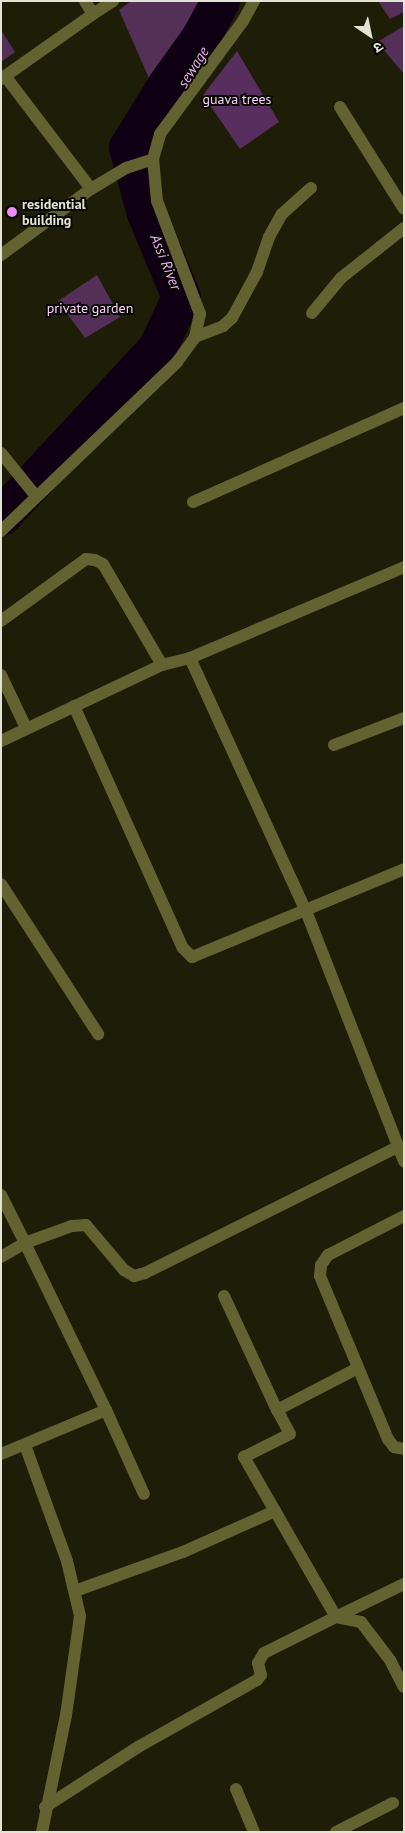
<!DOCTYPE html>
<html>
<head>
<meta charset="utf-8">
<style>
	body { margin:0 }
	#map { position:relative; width:405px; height:1833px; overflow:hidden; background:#1e1d07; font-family:"PT Sans","Noto Sans Devanagari",sans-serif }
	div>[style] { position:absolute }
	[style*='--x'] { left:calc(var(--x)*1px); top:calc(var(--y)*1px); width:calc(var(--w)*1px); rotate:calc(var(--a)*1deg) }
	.green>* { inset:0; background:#543059 }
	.forest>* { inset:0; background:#572e5e }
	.stream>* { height:6px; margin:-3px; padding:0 3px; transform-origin:3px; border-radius:3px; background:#0f0013 }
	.river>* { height:39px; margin:-19.5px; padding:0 19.5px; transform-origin:19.5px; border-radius:19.5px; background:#0f0013 }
	.minor>* { height:12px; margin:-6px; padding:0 6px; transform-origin:6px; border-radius:6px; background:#636231 }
	.dots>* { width:14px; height:14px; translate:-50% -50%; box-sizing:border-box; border:2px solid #070702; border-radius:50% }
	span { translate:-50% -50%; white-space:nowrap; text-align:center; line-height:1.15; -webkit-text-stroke:4px #070702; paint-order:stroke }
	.park-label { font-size:14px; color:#f8d1fe }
	.poi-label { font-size:14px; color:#e3e3d5; font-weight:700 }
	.left { translate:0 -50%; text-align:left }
	.water-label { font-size:15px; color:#edadf8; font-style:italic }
	.frame { position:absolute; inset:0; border:2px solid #e3e3d5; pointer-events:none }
	.north { position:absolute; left:345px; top:10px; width:50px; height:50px; -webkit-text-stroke:4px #070702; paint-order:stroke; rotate:146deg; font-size:14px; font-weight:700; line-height:20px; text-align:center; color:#e3e3d5 }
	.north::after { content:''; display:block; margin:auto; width:18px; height:22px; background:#e3e3d5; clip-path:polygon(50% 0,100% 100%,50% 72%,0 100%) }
</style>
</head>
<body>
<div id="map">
	<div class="green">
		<i style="clip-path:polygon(131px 1px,198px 1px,202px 9px,155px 92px,119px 10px)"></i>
		<i style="clip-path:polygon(378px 1px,404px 1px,404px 12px,390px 19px)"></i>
		<i style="clip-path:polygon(404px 26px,404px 74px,377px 42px)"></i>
		<i style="clip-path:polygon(1px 30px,15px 52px,1px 62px)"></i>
		<i style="clip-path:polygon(97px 275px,120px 317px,85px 338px,58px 301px)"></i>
	</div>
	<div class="forest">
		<i style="clip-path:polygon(237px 51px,279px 122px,240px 149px,203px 95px)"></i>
	</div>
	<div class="stream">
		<i style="--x:152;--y:133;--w:155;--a:-58.2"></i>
		<i style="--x:145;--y:172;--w:23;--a:72"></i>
		<i style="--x:165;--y:239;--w:77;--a:72.5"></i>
	</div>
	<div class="river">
		<i style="--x:1;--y:516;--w:229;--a:-47.1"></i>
		<i style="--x:157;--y:348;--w:56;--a:-64.8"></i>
		<i style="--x:181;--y:297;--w:91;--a:-112.6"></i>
		<i style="--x:146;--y:213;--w:68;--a:-105.3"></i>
		<i style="--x:128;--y:147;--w:74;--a:-58.2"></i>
		<i style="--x:167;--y:84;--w:57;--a:-54.3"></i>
		<i style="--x:200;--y:38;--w:42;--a:-61.6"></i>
	</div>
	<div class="minor">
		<i style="--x:93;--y:14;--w:24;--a:-33"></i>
		<i style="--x:5;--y:76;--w:142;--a:52.7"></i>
		<i style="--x:1;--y:79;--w:113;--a:-35.2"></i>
		<i style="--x:93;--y:14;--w:15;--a:-122"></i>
		<i style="--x:340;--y:107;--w:120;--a:57.9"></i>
		<i style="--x:1;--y:255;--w:112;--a:-36.3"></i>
		<i style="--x:91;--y:189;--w:41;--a:-31"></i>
		<i style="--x:126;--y:168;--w:28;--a:-18"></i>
		<i style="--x:312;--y:313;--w:45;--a:-50.4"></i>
		<i style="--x:341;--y:278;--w:80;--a:-38.4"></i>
		<i style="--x:195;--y:337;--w:30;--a:-21"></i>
		<i style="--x:223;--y:326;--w:12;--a:-42"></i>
		<i style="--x:232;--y:318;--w:52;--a:-61.5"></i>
		<i style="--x:257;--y:272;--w:37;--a:-71"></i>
		<i style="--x:269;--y:237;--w:26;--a:-61"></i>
		<i style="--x:282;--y:214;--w:39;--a:-42"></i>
		<i style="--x:1;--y:453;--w:55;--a:50.9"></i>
		<i style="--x:193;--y:502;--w:231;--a:-24"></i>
		<i style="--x:1;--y:531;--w:244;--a:-43.8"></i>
		<i style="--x:177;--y:362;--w:31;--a:-54"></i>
		<i style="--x:195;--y:337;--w:24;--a:-78"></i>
		<i style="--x:200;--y:314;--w:121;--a:-110.8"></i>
		<i style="--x:157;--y:201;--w:42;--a:-95.4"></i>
		<i style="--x:153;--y:159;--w:26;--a:-74"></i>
		<i style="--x:160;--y:134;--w:140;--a:-53.7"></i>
		<i style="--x:243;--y:21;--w:23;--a:-61"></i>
		<i style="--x:1;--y:621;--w:105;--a:-36.1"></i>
		<i style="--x:86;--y:559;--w:9;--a:6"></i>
		<i style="--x:95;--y:560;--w:9;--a:27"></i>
		<i style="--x:103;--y:564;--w:117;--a:59.7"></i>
		<i style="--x:190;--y:658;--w:278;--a:65.4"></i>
		<i style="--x:306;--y:911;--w:269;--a:68.6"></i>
		<i style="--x:1;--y:675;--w:59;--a:64.7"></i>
		<i style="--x:74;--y:706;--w:265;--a:65.8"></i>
		<i style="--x:183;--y:948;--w:13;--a:45"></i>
		<i style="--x:192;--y:957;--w:230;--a:-22.5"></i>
		<i style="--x:1;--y:741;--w:178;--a:-25.3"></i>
		<i style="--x:162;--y:665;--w:29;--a:-14"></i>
		<i style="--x:190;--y:658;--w:233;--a:-23"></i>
		<i style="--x:334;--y:745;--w:75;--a:-21.1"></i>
		<i style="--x:1;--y:884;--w:179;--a:57.1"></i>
		<i style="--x:1;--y:1195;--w:54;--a:63.4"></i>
		<i style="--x:25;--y:1243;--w:28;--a:150"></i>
		<i style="--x:404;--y:1216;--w:85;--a:152.8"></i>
		<i style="--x:328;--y:1255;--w:12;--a:125"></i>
		<i style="--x:321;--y:1265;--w:11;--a:95"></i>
		<i style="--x:320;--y:1276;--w:177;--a:67.4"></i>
		<i style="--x:388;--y:1439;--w:10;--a:53"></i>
		<i style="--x:394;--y:1447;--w:10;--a:11"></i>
		<i style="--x:224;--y:1296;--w:126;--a:65.1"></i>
		<i style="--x:106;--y:1410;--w:92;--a:65.7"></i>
		<i style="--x:25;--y:1445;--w:123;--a:70.1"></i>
		<i style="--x:67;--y:1561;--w:57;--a:76.7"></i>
		<i style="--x:80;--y:1616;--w:100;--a:98"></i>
		<i style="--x:66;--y:1715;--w:119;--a:101.6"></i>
		<i style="--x:1;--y:1454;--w:114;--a:-22.7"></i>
		<i style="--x:106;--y:1410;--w:186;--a:-115.9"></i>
		<i style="--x:25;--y:1243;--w:50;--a:-19.9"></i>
		<i style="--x:72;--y:1226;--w:14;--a:-4"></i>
		<i style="--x:86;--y:1225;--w:59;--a:49.8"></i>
		<i style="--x:124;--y:1270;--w:12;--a:31"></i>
		<i style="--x:134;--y:1276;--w:11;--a:-15"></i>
		<i style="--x:145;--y:1273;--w:283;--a:-26.5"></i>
		<i style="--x:75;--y:1591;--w:115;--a:-19.9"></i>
		<i style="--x:183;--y:1552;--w:101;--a:-24"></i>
		<i style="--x:338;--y:1616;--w:73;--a:-25.9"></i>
		<i style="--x:336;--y:1617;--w:25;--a:11"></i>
		<i style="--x:361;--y:1622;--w:48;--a:52.7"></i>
		<i style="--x:390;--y:1660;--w:30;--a:63"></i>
		<i style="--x:236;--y:1789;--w:47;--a:67.3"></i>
		<i style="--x:45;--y:1807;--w:111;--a:-32.8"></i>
		<i style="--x:138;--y:1747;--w:137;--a:-29.4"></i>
		<i style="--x:257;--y:1680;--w:6;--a:-51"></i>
		<i style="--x:261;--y:1675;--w:12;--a:-104"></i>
		<i style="--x:258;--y:1663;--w:12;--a:-59"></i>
		<i style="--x:264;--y:1653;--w:80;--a:-26.6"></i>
		<i style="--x:336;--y:1617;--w:185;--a:-119.9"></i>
		<i style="--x:244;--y:1457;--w:51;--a:-26.6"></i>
		<i style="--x:290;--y:1434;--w:27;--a:-118"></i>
		<i style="--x:277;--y:1410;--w:91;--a:-27.4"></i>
		<i style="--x:336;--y:1832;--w:64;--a:-27"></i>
	</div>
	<div class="dots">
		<i style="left:12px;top:212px;background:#ec8cfb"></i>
	</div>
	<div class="park-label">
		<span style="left:237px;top:99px">guava trees</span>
		<span style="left:90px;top:308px">private garden</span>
	</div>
	<div class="poi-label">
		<span class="left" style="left:22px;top:212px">residential<br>building</span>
	</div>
	<div class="water-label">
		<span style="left:193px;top:67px;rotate:-58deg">sewage</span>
		<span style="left:166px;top:262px;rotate:68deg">Assi River</span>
	</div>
	<div class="frame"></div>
	<div class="north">उ</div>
</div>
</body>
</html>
